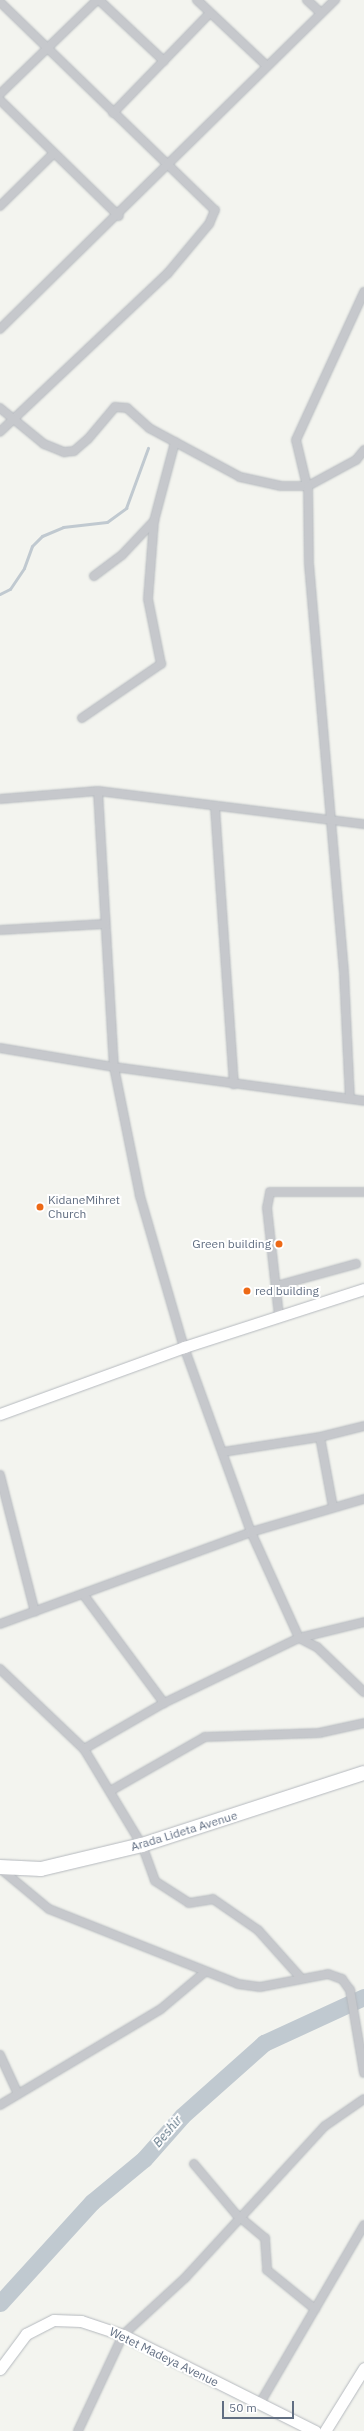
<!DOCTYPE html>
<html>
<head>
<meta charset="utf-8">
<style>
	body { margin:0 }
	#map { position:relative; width:364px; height:2431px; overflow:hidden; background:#f3f4ef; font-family:"IBM Plex Sans",sans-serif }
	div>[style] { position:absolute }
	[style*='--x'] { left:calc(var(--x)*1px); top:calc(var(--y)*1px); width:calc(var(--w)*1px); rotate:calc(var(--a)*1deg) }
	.stream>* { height:3px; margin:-1.5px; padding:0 1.5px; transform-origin:1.5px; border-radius:1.5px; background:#c0c9d0 }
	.river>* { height:17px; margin:-8.5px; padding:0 8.5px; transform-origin:8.5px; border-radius:8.5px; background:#c0c9d0 }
	.roads { filter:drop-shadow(0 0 1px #b5b9be) drop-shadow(0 0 1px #b5b9be) }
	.street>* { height:8px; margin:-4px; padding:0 4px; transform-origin:4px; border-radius:4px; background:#c6c8cc }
	.secondary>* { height:11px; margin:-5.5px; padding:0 5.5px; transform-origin:5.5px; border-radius:5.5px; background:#fff }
	.highway>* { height:14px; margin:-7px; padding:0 7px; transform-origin:7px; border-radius:7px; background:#fff }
	.dots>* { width:11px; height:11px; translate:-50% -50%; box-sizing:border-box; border:2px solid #fff; border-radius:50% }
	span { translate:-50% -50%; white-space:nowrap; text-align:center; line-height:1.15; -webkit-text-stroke:4px #fff; paint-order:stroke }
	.poi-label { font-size:12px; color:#616e82 }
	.left { translate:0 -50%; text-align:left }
	.right { translate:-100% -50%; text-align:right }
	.street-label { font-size:12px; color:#616e82 }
	.water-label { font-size:13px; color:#617787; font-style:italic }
	.scale { position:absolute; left:222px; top:2401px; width:72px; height:18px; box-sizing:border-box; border:2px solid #616e82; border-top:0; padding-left:5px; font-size:12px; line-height:14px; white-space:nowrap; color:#616e82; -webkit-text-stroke:3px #fff; paint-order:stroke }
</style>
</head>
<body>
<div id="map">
	<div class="stream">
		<i style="--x:0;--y:594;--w:11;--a:-27"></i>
		<i style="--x:10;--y:589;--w:25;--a:-56"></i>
		<i style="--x:24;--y:568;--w:23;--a:-70"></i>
		<i style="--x:32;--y:546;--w:14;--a:-45"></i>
		<i style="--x:42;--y:536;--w:23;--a:-23"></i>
		<i style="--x:63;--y:527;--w:44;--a:-6.5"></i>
		<i style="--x:107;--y:522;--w:24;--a:-36"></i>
		<i style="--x:126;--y:508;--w:64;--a:-69.9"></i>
	</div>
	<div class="river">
		<i style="--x:0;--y:2303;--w:137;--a:-47.7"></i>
		<i style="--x:92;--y:2202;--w:67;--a:-39.6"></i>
		<i style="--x:144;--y:2159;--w:57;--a:-48.5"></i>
		<i style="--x:182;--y:2116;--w:110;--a:-41.7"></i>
		<i style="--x:264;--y:2043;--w:110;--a:-24.7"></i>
	</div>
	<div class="roads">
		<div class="street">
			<i style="--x:99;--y:0;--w:89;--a:43.2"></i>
			<i style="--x:197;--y:0;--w:96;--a:43.3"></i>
			<i style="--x:307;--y:0;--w:18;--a:43"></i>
			<i style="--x:0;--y:2;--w:299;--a:44.1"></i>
			<i style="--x:215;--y:210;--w:15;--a:113"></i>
			<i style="--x:209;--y:224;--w:64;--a:129.9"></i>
			<i style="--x:168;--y:273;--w:231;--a:136.6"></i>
			<i style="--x:0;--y:94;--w:135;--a:-44.1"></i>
			<i style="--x:0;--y:100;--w:166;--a:44.3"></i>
			<i style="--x:113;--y:113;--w:139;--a:-45.9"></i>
			<i style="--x:0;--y:206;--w:74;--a:-44.5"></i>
			<i style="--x:0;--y:329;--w:470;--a:-44.5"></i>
			<i style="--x:0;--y:408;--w:57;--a:39.3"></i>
			<i style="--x:44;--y:444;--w:22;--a:22"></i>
			<i style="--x:64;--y:452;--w:10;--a:-6"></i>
			<i style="--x:74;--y:451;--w:18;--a:-41"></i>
			<i style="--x:88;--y:439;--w:42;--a:-49.8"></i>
			<i style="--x:115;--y:407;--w:12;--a:5"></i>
			<i style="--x:127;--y:408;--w:30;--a:42"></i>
			<i style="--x:149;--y:428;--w:103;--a:28.3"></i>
			<i style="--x:240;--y:477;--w:42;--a:12.4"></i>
			<i style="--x:281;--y:486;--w:27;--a:0"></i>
			<i style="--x:308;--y:486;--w:55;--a:-28.4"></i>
			<i style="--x:356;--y:460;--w:13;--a:-51"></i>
			<i style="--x:307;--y:486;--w:47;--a:-103.4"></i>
			<i style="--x:296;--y:440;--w:163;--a:-65.3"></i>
			<i style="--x:308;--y:486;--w:78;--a:89.3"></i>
			<i style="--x:309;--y:564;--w:410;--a:85.1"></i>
			<i style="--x:344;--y:973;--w:126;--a:87.3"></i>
			<i style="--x:94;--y:576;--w:35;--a:-37"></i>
			<i style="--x:122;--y:555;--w:47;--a:-46.7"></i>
			<i style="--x:154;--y:521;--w:82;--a:-75.1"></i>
			<i style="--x:82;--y:718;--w:96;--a:-34.4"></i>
			<i style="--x:161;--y:664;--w:66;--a:-101.3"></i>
			<i style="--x:148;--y:599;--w:78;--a:-85.6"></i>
			<i style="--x:98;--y:791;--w:276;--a:86.7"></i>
			<i style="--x:114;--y:1067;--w:132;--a:78.6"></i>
			<i style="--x:140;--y:1196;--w:157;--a:73.8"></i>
			<i style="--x:184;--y:1347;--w:197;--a:70.1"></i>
			<i style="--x:251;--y:1532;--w:116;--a:65.6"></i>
			<i style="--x:299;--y:1638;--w:20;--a:27"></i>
			<i style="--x:317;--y:1647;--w:65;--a:43.8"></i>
			<i style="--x:0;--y:799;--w:98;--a:-4.7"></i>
			<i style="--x:98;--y:791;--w:268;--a:7.1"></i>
			<i style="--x:215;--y:807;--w:278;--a:86.1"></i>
			<i style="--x:0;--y:930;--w:105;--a:-3.3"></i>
			<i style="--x:0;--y:1048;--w:116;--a:9.5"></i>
			<i style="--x:114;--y:1067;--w:252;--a:7.7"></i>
			<i style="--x:276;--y:1286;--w:83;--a:-15.4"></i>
			<i style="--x:279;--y:1316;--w:109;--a:-96.3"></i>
			<i style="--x:267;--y:1208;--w:16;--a:-79"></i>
			<i style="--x:270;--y:1192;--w:94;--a:0"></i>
			<i style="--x:320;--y:1437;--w:71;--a:79.5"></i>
			<i style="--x:223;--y:1452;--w:98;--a:-8.8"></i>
			<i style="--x:320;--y:1437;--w:45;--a:-14"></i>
			<i style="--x:0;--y:1475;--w:141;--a:75.7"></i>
			<i style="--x:83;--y:1594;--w:136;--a:53.4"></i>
			<i style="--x:0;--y:1624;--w:267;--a:-20.1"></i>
			<i style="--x:251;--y:1532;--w:118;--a:-16.3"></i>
			<i style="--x:0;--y:1669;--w:116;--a:43.6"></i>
			<i style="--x:84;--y:1749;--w:112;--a:58.9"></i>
			<i style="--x:142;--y:1845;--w:38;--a:70"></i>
			<i style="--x:155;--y:1881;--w:40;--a:32.9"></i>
			<i style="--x:189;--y:1903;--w:24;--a:-9"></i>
			<i style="--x:213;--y:1899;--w:55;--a:34.6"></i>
			<i style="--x:258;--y:1930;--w:63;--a:48.2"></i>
			<i style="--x:84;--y:1749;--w:92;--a:-29.9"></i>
			<i style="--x:164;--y:1703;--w:150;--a:-25.7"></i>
			<i style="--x:299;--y:1638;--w:67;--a:-13.8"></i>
			<i style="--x:112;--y:1790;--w:107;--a:-29.7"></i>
			<i style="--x:205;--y:1737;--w:114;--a:-2"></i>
			<i style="--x:319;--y:1733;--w:46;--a:-12.5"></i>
			<i style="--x:2;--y:1870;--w:61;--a:39.7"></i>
			<i style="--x:49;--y:1909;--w:203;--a:21.6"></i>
			<i style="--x:238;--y:1984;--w:22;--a:8"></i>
			<i style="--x:260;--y:1987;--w:69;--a:-10.8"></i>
			<i style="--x:328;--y:1974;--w:15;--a:20"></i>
			<i style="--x:342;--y:1979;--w:14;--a:54"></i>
			<i style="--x:350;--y:1990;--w:84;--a:80.4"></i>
			<i style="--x:0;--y:2055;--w:43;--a:65.2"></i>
			<i style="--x:0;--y:2105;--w:187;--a:-30.8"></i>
			<i style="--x:161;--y:2009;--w:57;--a:-40.1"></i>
			<i style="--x:194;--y:2164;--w:65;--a:50"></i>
			<i style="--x:236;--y:2214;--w:38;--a:40"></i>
			<i style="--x:265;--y:2238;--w:32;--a:86"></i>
			<i style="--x:267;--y:2270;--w:62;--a:39.1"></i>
			<i style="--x:315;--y:2309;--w:109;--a:120.3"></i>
			<i style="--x:315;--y:2309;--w:97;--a:-59.7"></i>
			<i style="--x:78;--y:2431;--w:106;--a:-64.9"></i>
			<i style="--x:123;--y:2335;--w:84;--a:-42.6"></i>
			<i style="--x:185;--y:2278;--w:207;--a:-47.4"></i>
			<i style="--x:325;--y:2126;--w:47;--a:-34.7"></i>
		</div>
		<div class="secondary">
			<i style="--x:0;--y:1414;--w:196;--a:-20"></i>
			<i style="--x:184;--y:1347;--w:189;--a:-17.9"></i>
			<i style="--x:0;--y:2369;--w:44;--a:-53.4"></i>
			<i style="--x:26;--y:2334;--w:31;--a:-27"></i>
			<i style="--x:54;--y:2320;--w:27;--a:2"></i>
			<i style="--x:81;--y:2321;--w:44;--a:18.4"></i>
			<i style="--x:123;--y:2335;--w:215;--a:26.6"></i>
			<i style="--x:325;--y:2431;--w:74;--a:-58.2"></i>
		</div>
		<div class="highway">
			<i style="--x:0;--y:1867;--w:41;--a:2.8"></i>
			<i style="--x:41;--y:1869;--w:104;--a:-13.4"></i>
			<i style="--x:142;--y:1845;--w:233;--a:-18"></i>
		</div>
	</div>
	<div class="dots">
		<i style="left:40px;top:1207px;background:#ed6916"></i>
		<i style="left:279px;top:1244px;background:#ed6916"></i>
		<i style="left:247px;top:1291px;background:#ed6916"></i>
	</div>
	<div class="poi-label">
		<span class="left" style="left:48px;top:1207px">KidaneMihret<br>Church</span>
		<span class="right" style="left:271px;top:1244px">Green building</span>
		<span class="left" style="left:255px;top:1291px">red building</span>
	</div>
	<div class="street-label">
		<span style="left:184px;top:1831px;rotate:-17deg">Arada Lideta Avenue</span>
		<span style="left:164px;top:2357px;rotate:26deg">Wetet Madeya Avenue</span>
	</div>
	<div class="water-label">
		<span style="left:168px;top:2132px;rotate:-49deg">Beshir</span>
	</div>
	<div class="scale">50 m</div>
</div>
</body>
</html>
